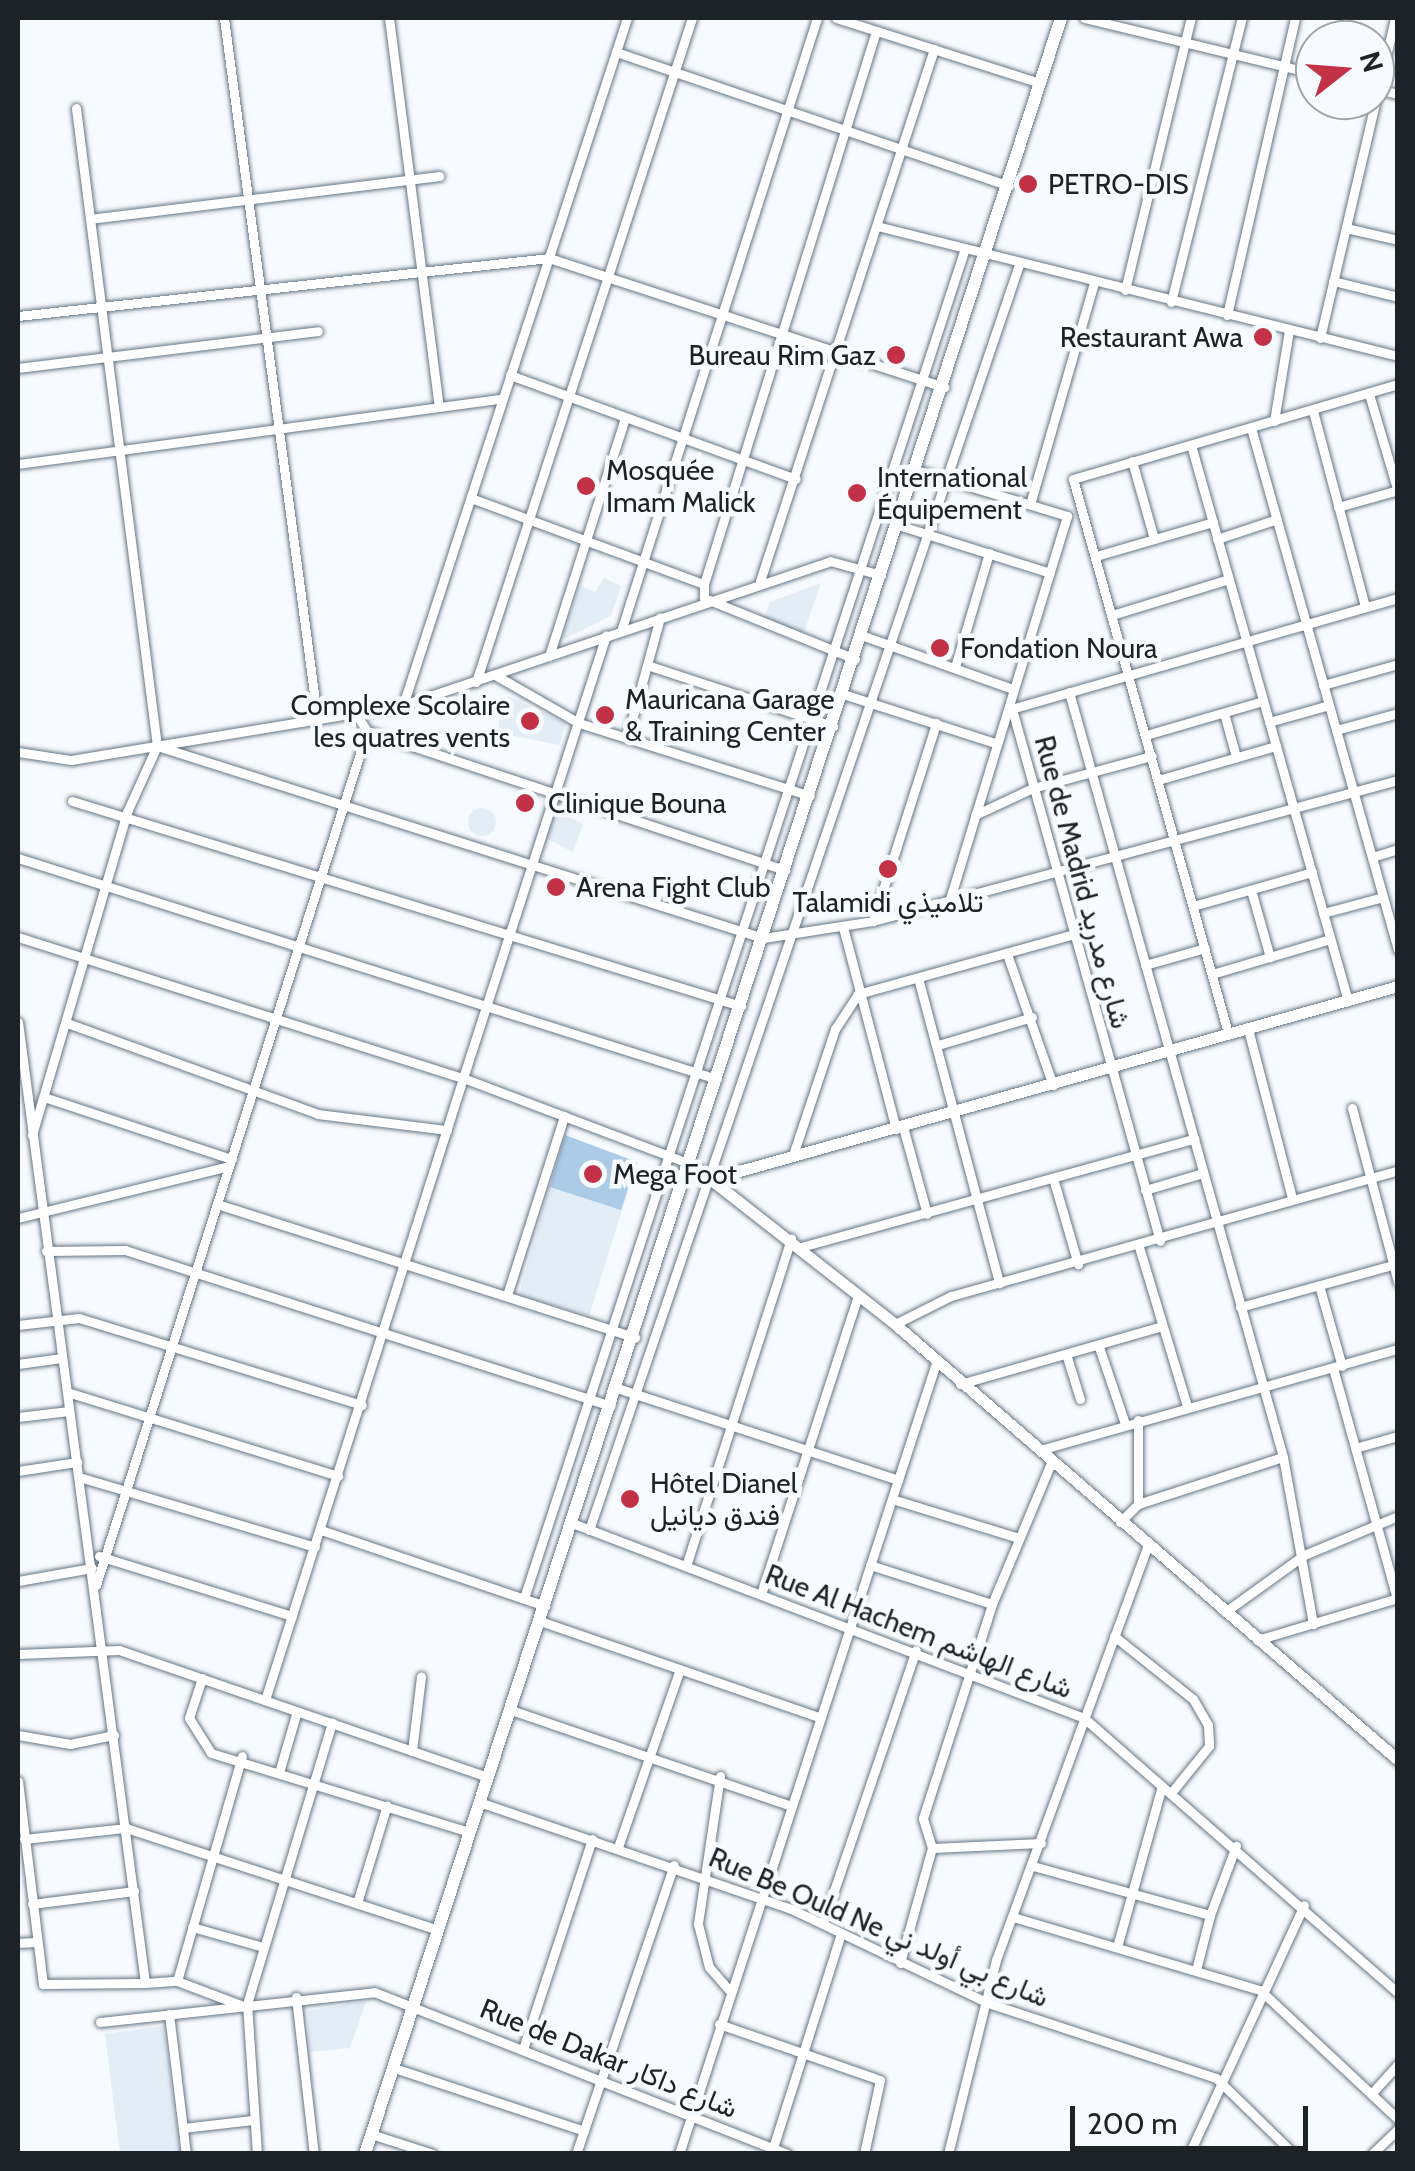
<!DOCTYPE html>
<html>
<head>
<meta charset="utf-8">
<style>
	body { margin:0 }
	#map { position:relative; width:1415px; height:2171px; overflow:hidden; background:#f7fafe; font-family:Cabin,Vazirmatn,sans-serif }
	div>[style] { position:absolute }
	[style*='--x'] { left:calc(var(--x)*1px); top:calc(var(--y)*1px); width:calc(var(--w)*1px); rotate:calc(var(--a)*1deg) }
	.built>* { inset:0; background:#e3edf6 }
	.round { border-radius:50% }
	.green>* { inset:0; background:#accbe7 }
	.roads { filter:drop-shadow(0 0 2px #657685) drop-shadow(0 0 2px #657685) }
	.minor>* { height:9px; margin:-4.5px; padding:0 4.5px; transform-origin:4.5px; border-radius:4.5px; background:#fff }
	.tertiary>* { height:11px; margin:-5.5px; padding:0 5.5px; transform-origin:5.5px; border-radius:5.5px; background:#fff }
	.secondary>* { height:12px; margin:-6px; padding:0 6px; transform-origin:6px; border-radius:6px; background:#fff }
	.dots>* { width:28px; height:28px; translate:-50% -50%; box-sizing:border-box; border:5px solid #f7fafe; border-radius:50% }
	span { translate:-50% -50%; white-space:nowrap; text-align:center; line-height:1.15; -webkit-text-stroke:9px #f7fafe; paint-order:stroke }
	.poi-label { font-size:28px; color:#1b2228 }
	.left { translate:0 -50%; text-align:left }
	.right { translate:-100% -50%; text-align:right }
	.street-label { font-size:28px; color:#1b2228 }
	.frame { position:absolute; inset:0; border:20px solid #1b2228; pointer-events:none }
	.north { position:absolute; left:1295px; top:20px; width:100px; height:100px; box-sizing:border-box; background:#f7fafe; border:2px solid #9fa4a8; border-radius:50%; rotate:73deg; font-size:28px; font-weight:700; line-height:40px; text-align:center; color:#1b2228 }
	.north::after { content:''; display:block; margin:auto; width:35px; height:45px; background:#c23145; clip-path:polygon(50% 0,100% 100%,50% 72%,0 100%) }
	.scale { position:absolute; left:1070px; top:2106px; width:238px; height:45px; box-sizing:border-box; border:5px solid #1b2228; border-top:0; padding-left:12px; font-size:30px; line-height:35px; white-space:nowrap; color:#1b2228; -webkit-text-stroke:8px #f7fafe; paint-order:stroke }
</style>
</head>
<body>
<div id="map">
	<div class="built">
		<i style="clip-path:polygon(604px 578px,621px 586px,611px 616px,562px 640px,580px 585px,595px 592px)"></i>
		<i style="clip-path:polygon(821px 583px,802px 638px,761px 626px,770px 602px)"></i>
		<i style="clip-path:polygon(508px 696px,566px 723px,559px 745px,495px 732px)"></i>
		<i class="round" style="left:468px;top:808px;width:28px;height:28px"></i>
		<i style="clip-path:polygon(554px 809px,583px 824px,573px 852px,544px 837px)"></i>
		<i style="clip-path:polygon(562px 1139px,637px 1162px,589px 1316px,519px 1295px)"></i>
		<i style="clip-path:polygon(366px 2001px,350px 2048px,309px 2052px,308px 2011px)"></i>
		<i style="clip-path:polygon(164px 2026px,180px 2153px,120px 2153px,105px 2034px)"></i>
	</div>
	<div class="green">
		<i style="clip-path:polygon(565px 1135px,637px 1162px,621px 1210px,550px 1187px)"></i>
	</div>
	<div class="roads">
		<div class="minor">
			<i style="--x:224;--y:18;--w:704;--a:82.41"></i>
			<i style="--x:389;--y:18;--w:391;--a:82.7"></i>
			<i style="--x:836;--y:18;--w:214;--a:17.7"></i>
			<i style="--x:1084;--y:18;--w:238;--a:13.6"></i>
			<i style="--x:616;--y:52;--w:415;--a:18.8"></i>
			<i style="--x:1375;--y:88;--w:24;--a:15"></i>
			<i style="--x:90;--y:219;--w:352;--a:-7"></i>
			<i style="--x:877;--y:226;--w:537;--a:14.01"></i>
			<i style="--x:1346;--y:228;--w:53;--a:13"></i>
			<i style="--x:1333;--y:281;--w:67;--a:13.8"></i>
			<i style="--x:1125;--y:290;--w:280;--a:-76.4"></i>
			<i style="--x:1171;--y:302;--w:293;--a:-76"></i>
			<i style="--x:1227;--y:315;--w:305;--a:-77.1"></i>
			<i style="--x:18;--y:316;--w:534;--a:-6.23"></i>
			<i style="--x:549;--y:258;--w:416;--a:18.1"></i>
			<i style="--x:1320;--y:338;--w:329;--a:-76.8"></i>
			<i style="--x:18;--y:368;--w:302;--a:-7"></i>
			<i style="--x:510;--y:375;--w:304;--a:20"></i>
			<i style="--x:1369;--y:394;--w:102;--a:73.5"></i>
			<i style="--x:1313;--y:411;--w:203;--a:75.1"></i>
			<i style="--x:1274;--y:421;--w:92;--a:-80.6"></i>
			<i style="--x:1251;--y:428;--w:542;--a:74.27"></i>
			<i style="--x:1191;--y:445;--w:578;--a:74.23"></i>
			<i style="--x:1132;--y:461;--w:81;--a:74.2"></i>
			<i style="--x:18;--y:464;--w:489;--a:-7.7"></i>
			<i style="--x:916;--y:470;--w:158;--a:16.9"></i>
			<i style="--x:1067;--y:516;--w:403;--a:107"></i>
			<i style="--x:471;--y:498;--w:248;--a:20.3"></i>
			<i style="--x:1031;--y:501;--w:227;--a:-73.9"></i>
			<i style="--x:1338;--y:507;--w:62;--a:-15.8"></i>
			<i style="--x:898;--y:525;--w:159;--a:17.5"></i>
			<i style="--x:1217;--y:539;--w:63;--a:-18.4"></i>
			<i style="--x:1096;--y:556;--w:122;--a:-16.2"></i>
			<i style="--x:760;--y:581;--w:560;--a:-71.89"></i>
			<i style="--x:1112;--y:615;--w:122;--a:-17.1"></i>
			<i style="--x:621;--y:631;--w:644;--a:-72.27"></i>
			<i style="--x:861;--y:635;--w:161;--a:19.6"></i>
			<i style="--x:549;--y:656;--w:250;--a:-72.3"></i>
			<i style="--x:855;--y:659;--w:163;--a:-158"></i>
			<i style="--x:704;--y:598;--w:14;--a:-90"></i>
			<i style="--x:704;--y:584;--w:579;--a:-72.72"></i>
			<i style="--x:650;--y:666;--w:193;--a:18.2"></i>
			<i style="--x:955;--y:667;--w:119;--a:-73.4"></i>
			<i style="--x:495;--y:675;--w:97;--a:29.7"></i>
			<i style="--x:579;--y:723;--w:242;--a:17.5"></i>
			<i style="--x:476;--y:682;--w:698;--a:-71.98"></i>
			<i style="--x:1323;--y:685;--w:78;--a:-15.6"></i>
			<i style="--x:1069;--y:692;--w:794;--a:74.37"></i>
			<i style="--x:1283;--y:1457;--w:170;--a:79.8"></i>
			<i style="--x:843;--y:694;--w:160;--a:17.9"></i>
			<i style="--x:403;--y:705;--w:723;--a:-71.94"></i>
			<i style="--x:1011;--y:709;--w:403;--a:-16"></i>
			<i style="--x:1012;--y:709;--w:552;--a:74.45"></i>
			<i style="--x:355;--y:712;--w:22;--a:58"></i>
			<i style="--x:367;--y:731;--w:441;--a:18.4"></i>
			<i style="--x:1224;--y:713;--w:46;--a:74.7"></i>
			<i style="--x:1269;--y:722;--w:62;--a:-15.8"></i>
			<i style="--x:1336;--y:730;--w:64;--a:-15.3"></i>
			<i style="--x:1146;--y:735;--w:122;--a:-16.2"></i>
			<i style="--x:627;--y:738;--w:125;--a:-74.7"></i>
			<i style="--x:157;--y:746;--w:636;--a:17.58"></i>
			<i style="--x:763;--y:938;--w:111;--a:-8.8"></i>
			<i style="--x:873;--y:921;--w:544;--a:-15.03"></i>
			<i style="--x:18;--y:752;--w:54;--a:8.6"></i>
			<i style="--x:71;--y:760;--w:337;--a:-9.4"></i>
			<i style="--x:403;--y:705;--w:451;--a:-18.6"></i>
			<i style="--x:830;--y:561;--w:53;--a:15.4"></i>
			<i style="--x:1158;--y:780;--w:123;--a:-16.1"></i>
			<i style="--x:72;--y:801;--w:700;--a:17.04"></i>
			<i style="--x:975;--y:815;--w:64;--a:-25"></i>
			<i style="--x:1033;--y:788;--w:123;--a:-15.1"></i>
			<i style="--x:1372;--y:857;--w:27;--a:-17"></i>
			<i style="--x:18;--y:858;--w:733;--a:17.55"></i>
			<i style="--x:1251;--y:890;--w:70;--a:74.2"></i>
			<i style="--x:1193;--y:906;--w:124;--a:-15.9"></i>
			<i style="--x:1323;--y:913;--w:62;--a:-14.9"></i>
			<i style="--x:873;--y:921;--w:208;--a:-72.3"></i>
			<i style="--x:843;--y:927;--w:209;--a:75.3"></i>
			<i style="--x:18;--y:937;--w:467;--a:17.6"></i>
			<i style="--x:463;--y:1078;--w:465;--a:-72.1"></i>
			<i style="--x:1007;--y:954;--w:139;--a:70.7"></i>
			<i style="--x:1145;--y:965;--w:62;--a:-15.8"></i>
			<i style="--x:1212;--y:974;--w:123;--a:-16.5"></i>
			<i style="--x:918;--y:978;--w:316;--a:75.1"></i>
			<i style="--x:18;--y:1022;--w:969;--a:82.47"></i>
			<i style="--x:145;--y:1983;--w:32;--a:-4"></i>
			<i style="--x:177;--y:1981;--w:68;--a:20.6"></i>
			<i style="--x:67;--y:1023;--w:267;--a:19.9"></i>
			<i style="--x:318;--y:1114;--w:130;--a:7.1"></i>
			<i style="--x:1248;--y:1029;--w:175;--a:75.4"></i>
			<i style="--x:1228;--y:1033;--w:575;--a:-105.63"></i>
			<i style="--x:1073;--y:479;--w:339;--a:-16.3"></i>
			<i style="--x:938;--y:1045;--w:98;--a:-16.6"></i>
			<i style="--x:44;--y:1097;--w:198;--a:18.3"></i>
			<i style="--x:1352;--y:1108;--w:180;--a:75.2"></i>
			<i style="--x:903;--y:1127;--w:90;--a:74.6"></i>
			<i style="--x:32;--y:1135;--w:337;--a:-73.6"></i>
			<i style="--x:127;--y:812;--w:72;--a:-65.6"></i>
			<i style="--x:157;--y:746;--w:643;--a:-97.24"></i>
			<i style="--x:793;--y:1155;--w:133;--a:-71.6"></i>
			<i style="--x:835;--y:1029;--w:42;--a:-56.7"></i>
			<i style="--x:858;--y:994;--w:225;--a:-15.5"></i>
			<i style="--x:1053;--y:1178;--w:90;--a:73.8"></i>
			<i style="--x:1145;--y:1190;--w:60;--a:-16.3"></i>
			<i style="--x:217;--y:1204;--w:439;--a:17.7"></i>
			<i style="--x:18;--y:1218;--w:217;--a:-13.8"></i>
			<i style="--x:801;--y:1247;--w:408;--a:-15.4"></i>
			<i style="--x:1139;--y:1247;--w:166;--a:73.2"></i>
			<i style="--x:46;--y:1251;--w:79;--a:-0.7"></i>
			<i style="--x:125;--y:1250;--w:510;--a:17.8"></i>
			<i style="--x:1320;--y:1289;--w:80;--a:74.1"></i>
			<i style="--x:507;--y:1295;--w:188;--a:-72.3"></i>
			<i style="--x:1240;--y:1307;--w:159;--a:-15.4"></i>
			<i style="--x:895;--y:1324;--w:63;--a:-26.6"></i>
			<i style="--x:951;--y:1296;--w:464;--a:-15.7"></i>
			<i style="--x:18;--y:1325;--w:61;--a:-6.5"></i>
			<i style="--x:79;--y:1318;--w:296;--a:17.1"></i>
			<i style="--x:1099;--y:1347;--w:81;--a:71.3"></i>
			<i style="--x:1067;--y:1357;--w:44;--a:72.8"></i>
			<i style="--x:18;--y:1364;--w:44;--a:-7.8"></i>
			<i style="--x:1333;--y:1368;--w:239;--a:74.5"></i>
			<i style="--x:960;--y:1384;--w:210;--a:-16"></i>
			<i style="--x:617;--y:1388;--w:296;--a:18.1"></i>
			<i style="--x:67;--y:1392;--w:284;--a:17.2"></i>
			<i style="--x:18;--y:1417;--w:51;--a:-6.7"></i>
			<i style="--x:1138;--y:1420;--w:84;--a:90"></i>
			<i style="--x:1355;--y:1448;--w:45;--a:-15.6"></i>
			<i style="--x:1040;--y:1450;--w:372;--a:-15.8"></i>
			<i style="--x:18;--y:1471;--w:60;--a:-8.7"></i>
			<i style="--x:79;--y:1477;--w:246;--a:16.5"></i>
			<i style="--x:892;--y:1499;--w:133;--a:17.1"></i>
			<i style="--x:1120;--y:1522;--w:25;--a:-45"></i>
			<i style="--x:1138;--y:1504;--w:152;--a:-18"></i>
			<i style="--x:572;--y:1523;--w:548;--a:20.85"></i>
			<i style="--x:1084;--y:1718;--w:417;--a:41.2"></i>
			<i style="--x:321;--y:1530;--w:237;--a:18.7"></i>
			<i style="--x:589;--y:1530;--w:1336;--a:-71.23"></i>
			<i style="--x:99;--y:1556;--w:202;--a:17.3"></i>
			<i style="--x:870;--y:1565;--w:128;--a:17.7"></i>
			<i style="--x:992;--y:1604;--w:153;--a:-67.3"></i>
			<i style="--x:686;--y:1566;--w:344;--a:-72.2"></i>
			<i style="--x:18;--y:1581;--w:75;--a:-10"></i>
			<i style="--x:96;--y:1585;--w:896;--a:-72.39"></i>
			<i style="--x:761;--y:1594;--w:313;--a:-72"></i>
			<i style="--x:524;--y:1598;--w:1417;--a:-71.91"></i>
			<i style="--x:1225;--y:1612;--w:97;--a:-35.8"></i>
			<i style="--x:1304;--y:1555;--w:102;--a:-22.5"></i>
			<i style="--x:540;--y:1621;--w:297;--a:19"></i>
			<i style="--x:1114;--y:1636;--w:101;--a:38.6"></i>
			<i style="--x:1193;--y:1699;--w:30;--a:60"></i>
			<i style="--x:1208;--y:1725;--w:21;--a:87"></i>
			<i style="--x:1209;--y:1746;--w:60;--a:129"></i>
			<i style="--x:1257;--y:1640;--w:147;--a:-16.6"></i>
			<i style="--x:18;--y:1654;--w:101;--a:-2.3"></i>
			<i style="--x:119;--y:1650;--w:390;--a:19"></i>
			<i style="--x:202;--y:1678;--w:42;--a:108"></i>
			<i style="--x:189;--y:1718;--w:41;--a:57.8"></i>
			<i style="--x:211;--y:1753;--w:271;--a:17"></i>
			<i style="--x:265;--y:1700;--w:653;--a:-72.34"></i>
			<i style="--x:463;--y:1078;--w:244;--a:20.7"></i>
			<i style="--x:511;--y:1710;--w:294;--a:18.9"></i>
			<i style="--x:18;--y:1735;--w:53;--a:9.8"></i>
			<i style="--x:70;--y:1744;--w:45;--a:-11.6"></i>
			<i style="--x:412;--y:1751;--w:75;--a:-83.1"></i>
			<i style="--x:280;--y:1769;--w:60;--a:-73.7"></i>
			<i style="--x:720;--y:1776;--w:150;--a:98.5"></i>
			<i style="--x:698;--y:1924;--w:44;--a:75.7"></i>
			<i style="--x:709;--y:1967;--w:30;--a:49"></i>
			<i style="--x:18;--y:1781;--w:205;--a:83"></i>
			<i style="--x:43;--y:1984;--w:102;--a:-0.6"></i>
			<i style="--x:479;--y:1802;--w:330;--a:18.9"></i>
			<i style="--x:791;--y:1909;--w:218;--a:25.5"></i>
			<i style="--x:988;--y:2003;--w:240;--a:18.2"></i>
			<i style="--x:1216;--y:2078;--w:109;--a:44.3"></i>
			<i style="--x:24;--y:1839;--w:103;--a:-6.2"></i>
			<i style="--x:126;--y:1828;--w:328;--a:18.1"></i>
			<i style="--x:618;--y:1847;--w:188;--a:-70.8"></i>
			<i style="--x:932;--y:1848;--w:109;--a:-2.6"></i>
			<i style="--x:1033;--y:1866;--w:184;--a:15.5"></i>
			<i style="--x:1210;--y:1915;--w:74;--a:-69.4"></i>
			<i style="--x:357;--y:1903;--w:102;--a:-73"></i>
			<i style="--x:32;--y:1904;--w:103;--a:-7.3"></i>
			<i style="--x:1013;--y:1917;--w:258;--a:16.5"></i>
			<i style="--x:1260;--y:1990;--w:189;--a:43.1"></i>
			<i style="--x:823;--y:1923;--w:288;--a:-71.2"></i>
			<i style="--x:192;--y:1927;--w:74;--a:15.7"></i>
			<i style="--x:18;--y:1943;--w:17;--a:-3"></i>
			<i style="--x:1117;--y:1947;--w:167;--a:-74.4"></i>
			<i style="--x:900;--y:1963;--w:119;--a:-74.5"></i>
			<i style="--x:932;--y:1848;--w:31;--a:-107"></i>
			<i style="--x:923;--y:1818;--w:225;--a:-72.1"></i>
			<i style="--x:1196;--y:1970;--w:57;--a:-75.7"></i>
			<i style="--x:177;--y:1981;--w:234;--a:-73.9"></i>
			<i style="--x:296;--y:1997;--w:158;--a:83.5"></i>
			<i style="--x:169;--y:2014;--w:141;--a:83.1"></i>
			<i style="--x:100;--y:2022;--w:276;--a:-6.2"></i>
			<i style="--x:374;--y:1992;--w:444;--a:21.4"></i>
			<i style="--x:719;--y:2024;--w:170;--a:19.2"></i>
			<i style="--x:880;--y:2080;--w:76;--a:102.2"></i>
			<i style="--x:524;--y:2046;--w:218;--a:-71.8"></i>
			<i style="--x:394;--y:2068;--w:200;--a:18.3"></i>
			<i style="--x:1372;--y:2093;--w:39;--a:-48"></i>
			<i style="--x:183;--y:2128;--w:70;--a:-6.5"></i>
			<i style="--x:371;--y:2134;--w:65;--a:17.9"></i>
			<i style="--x:772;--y:2151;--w:228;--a:-72.4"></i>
			<i style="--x:257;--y:2154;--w:150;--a:-93.8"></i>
			<i style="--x:247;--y:2004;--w:294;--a:-73.2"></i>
			<i style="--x:576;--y:2154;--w:305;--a:-71.3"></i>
			<i style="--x:679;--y:2154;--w:832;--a:-72"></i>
			<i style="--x:948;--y:2154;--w:200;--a:-76.1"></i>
			<i style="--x:996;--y:1960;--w:442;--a:-69.9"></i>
			<i style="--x:1189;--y:2154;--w:274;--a:-65.2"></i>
			<i style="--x:1372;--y:2154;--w:36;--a:-44"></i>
		</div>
		<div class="tertiary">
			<i style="--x:691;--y:1164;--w:259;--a:38.1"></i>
			<i style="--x:895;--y:1324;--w:666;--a:40.92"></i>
			<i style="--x:718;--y:1177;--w:706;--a:-15.69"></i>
		</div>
		<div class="secondary">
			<i style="--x:365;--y:2154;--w:2247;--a:-71.95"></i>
		</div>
	</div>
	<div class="dots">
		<i style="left:1028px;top:184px;background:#c23145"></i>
		<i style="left:1263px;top:337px;background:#c23145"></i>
		<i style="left:896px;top:355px;background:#c23145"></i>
		<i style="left:586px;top:486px;background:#c23145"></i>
		<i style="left:857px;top:493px;background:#c23145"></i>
		<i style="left:940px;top:648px;background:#c23145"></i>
		<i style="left:605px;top:715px;background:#c23145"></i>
		<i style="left:530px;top:721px;background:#c23145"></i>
		<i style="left:525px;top:803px;background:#c23145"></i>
		<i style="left:888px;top:869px;background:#c23145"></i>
		<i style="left:556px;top:887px;background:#c23145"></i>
		<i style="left:593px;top:1174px;background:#c23145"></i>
		<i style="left:630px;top:1499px;background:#c23145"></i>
	</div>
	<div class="poi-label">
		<span class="left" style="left:1048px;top:184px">PETRO-DIS</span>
		<span class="right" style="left:1243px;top:337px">Restaurant Awa</span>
		<span class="right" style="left:876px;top:355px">Bureau Rim Gaz</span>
		<span class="left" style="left:606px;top:486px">Mosquée<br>Imam Malick</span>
		<span class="left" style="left:877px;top:493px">International<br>Équipement</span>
		<span class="left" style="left:960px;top:648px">Fondation Noura</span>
		<span class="left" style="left:625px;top:715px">Mauricana Garage<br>&amp; Training Center</span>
		<span class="right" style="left:510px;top:721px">Complexe Scolaire<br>les quatres vents</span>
		<span class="left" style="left:548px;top:803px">Clinique Bouna</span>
		<span class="left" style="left:576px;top:887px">Arena Fight Club</span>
		<span style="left:888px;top:902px">Talamidi تلاميذي</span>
		<span class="left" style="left:613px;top:1174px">Mega Foot</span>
		<span class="left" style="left:650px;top:1499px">Hôtel Dianel<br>فندق ديانيل</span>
	</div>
	<div class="street-label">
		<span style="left:1083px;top:882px;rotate:75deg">Rue de Madrid شارع مدريد</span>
		<span style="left:919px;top:1631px;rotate:21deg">Rue Al Hachem شارع الهاشم</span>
		<span style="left:879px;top:1927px;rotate:23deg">Rue Be Ould Ne شارع بي أولد ني</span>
		<span style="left:609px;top:2058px;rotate:22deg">Rue de Dakar شارع داكار</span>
	</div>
	<div class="frame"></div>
	<div class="north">N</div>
	<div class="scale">200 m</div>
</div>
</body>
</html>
